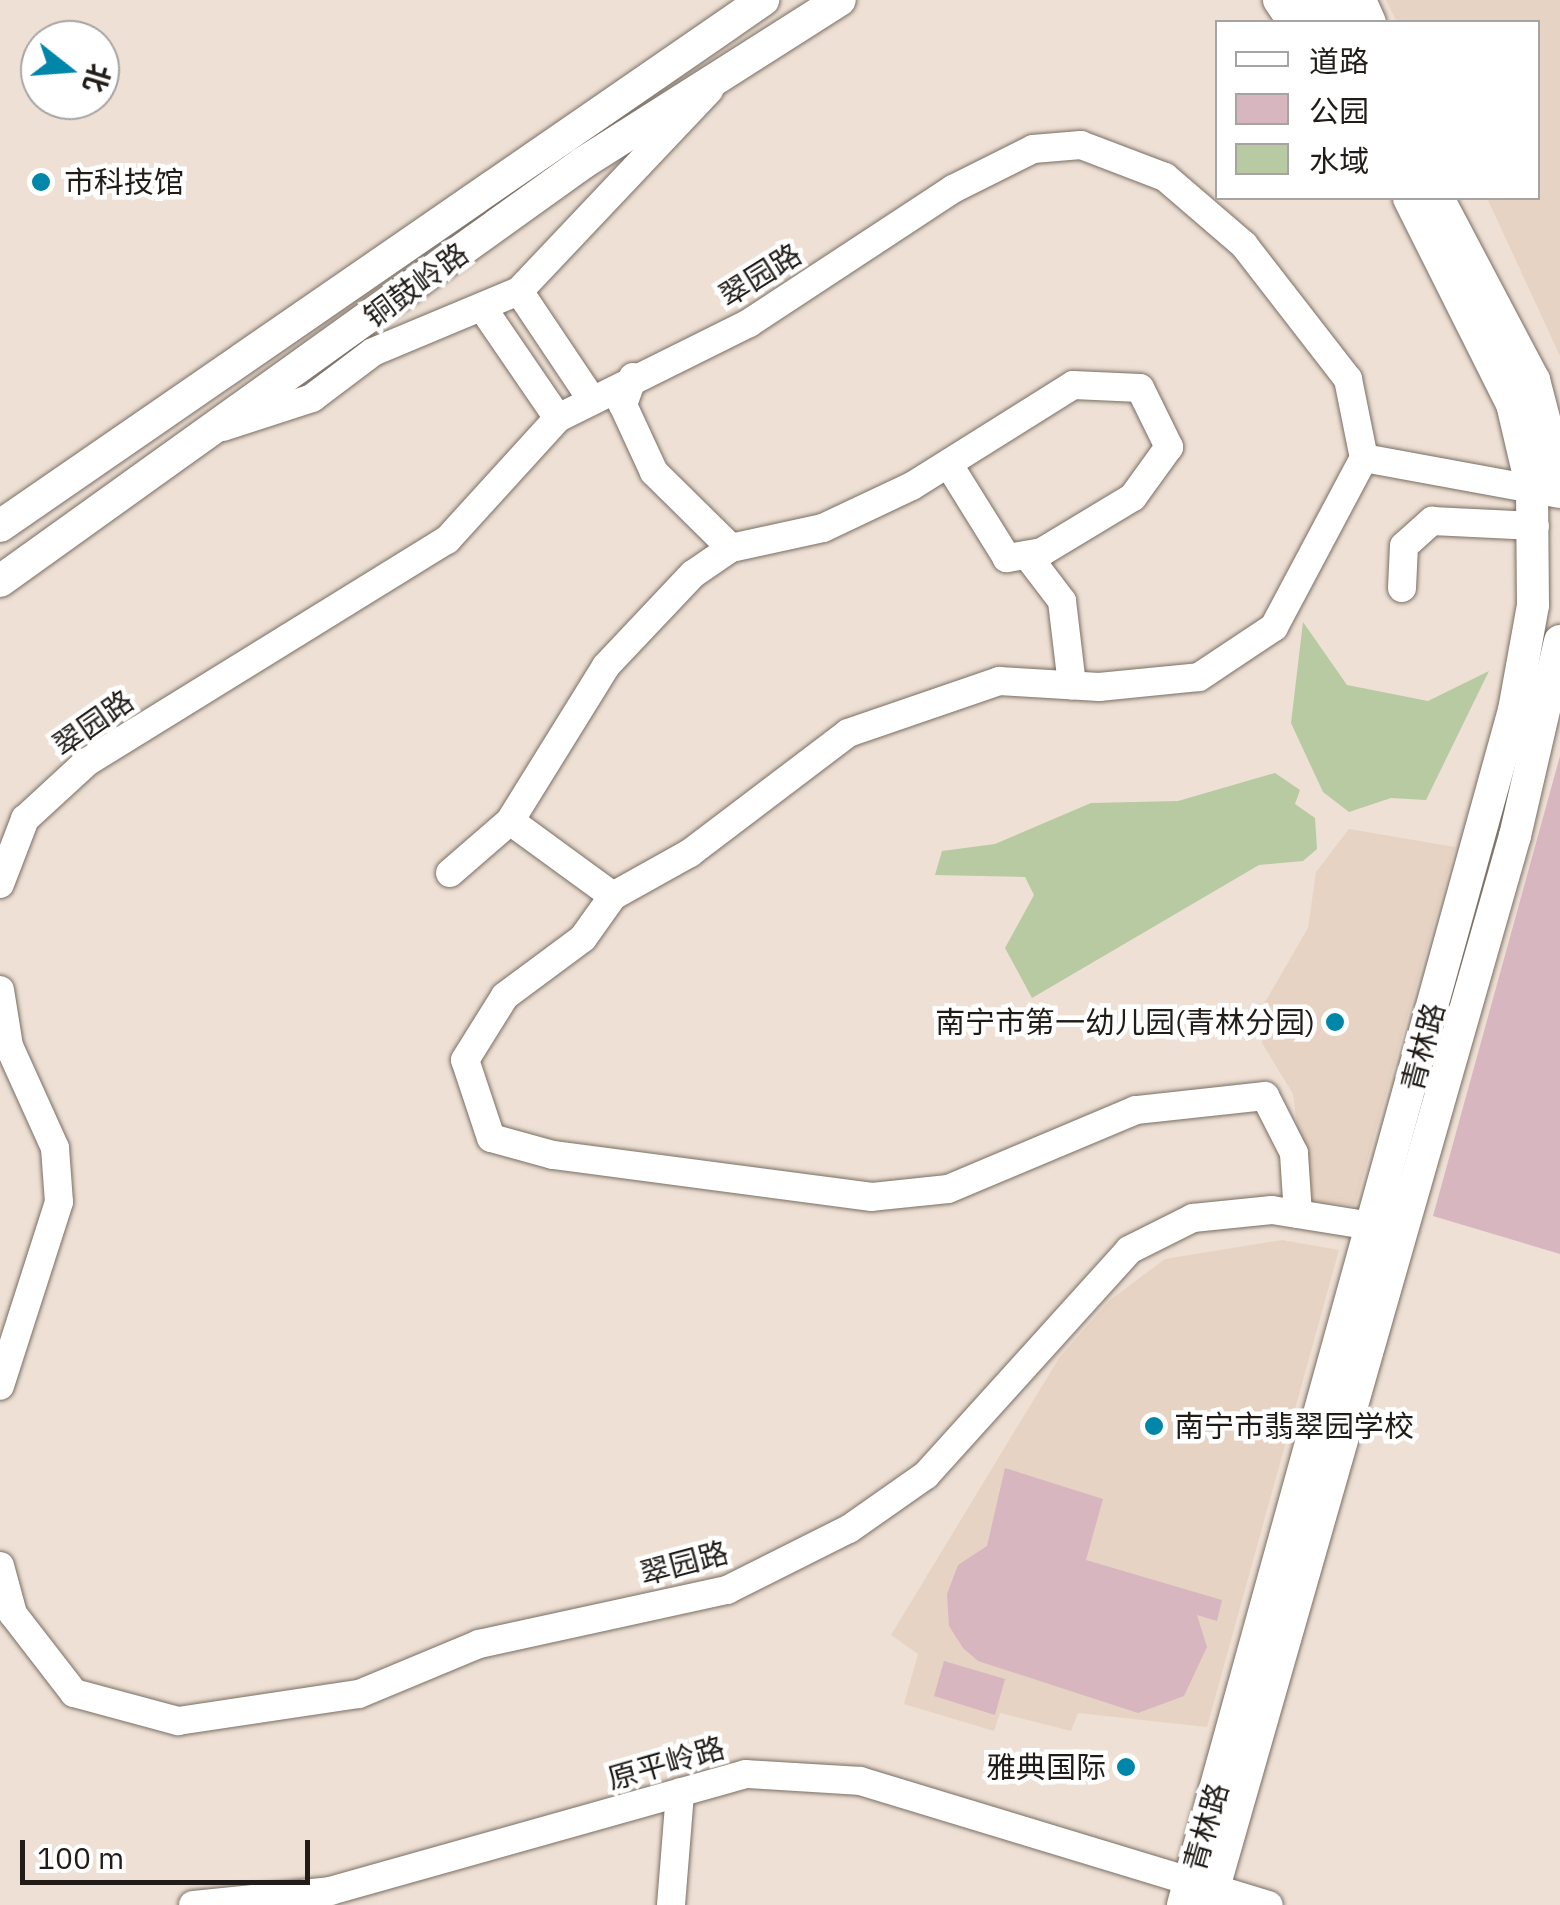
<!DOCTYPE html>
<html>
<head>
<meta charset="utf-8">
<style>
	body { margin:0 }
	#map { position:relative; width:1560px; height:1905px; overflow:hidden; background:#eee0d4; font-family:"IBM Plex Sans","Noto Sans SC",sans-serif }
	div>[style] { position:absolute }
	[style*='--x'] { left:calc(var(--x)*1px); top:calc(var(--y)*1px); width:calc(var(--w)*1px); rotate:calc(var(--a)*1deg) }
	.built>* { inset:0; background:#e7d3c3 }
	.green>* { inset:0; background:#d7b6c0 }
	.water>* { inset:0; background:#b8caa1 }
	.roads { filter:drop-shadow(0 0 2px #7a6e64) drop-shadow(0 0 2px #7a6e64) }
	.minor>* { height:28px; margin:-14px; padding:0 14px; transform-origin:14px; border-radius:14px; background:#fff }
	.major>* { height:32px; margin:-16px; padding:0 16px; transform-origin:16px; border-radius:16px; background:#fff }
	.dots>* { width:28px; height:28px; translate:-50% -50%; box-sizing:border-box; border:5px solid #fff; border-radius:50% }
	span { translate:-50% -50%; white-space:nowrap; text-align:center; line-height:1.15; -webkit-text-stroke:9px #fff; paint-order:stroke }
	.poi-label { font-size:30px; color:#211c18 }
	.left { translate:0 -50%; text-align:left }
	.right { translate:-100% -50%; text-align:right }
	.street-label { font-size:30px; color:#211c18 }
	.legend { position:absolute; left:1215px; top:20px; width:325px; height:180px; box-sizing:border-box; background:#fff; border:2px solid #a6a4a3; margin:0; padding:12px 18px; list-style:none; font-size:30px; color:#211c18 }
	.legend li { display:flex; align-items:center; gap:20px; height:50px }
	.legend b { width:50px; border:2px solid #a6a4a3 }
	.north { position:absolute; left:20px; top:20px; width:100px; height:100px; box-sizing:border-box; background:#fff; border:2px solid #a6a4a3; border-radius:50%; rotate:107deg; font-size:28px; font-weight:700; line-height:40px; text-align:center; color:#211c18 }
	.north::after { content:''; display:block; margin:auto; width:35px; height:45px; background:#0086a8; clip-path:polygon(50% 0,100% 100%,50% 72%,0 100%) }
	.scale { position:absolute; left:20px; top:1840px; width:290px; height:45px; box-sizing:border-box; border:5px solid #211c18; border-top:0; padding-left:12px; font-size:30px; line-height:35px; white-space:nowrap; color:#211c18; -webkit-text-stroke:8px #fff; paint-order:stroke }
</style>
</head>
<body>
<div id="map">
	<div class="built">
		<i style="clip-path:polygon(1386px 0,1560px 0,1560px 356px,1487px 198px,1538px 198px,1538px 22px,1397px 22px)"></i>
		<i style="clip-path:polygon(1349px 829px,1455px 847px,1355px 1205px,1307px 1201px,1293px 1094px,1262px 1043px,1265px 1002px,1308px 928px,1316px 872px)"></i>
		<i style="clip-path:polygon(1282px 1240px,1339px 1250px,1207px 1727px,1078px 1713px,1071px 1731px,1000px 1713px,994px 1731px,904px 1704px,918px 1654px,891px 1635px,1059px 1358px,1110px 1300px,1165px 1259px)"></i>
	</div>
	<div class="green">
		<i style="clip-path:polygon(1560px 756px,1560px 1254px,1433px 1216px)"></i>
		<i style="clip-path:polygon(1005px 1468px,1103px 1499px,1086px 1560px,1222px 1600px,1217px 1621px,1197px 1615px,1207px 1647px,1184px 1696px,1138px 1713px,978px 1661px,963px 1648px,949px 1626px,947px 1594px,958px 1565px,987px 1546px)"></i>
		<i style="clip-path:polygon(944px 1661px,1005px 1679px,995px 1715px,934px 1696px)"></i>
	</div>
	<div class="water">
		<i style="clip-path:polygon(1303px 622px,1347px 685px,1428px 701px,1489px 671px,1426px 800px,1391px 798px,1349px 812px,1323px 792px,1291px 723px)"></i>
		<i style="clip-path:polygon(1275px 773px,1300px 790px,1295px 804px,1315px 818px,1317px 849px,1303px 861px,1259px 865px,1032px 998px,1005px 948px,1034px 895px,1025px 877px,935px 875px,942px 851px,995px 844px,1091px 803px,1178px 801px)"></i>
	</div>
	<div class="roads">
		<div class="minor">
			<i style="--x:519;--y:291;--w:128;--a:56.2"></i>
			<i style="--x:486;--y:313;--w:127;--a:55.6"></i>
			<i style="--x:633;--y:377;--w:30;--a:110"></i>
			<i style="--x:623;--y:405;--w:74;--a:65.2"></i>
			<i style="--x:654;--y:472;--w:108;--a:44.6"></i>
			<i style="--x:223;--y:427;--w:94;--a:-18"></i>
			<i style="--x:312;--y:398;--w:76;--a:-37"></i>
			<i style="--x:373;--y:352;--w:158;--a:-22.7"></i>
			<i style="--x:519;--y:291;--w:277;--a:-46.6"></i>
			<i style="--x:1027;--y:555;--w:58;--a:52.7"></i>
			<i style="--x:1062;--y:601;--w:85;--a:83.2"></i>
			<i style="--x:1402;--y:588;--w:42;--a:-87.3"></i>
			<i style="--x:1404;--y:546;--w:38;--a:-42"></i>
			<i style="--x:1432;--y:521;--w:103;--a:2.8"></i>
			<i style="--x:450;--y:873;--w:79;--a:-40.9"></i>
			<i style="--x:0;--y:884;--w:70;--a:-69"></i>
			<i style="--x:25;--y:819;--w:84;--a:-42.6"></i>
			<i style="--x:87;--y:762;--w:423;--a:-31.7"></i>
			<i style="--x:447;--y:540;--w:165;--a:-47.7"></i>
			<i style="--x:558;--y:418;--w:213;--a:-26.4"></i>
			<i style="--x:749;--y:323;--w:244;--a:-33.3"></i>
			<i style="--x:953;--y:189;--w:89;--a:-26.6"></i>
			<i style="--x:1033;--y:149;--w:48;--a:-4.8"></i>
			<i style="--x:1081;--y:145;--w:90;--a:20.9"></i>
			<i style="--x:1165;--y:177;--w:104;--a:40.7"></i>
			<i style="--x:1244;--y:245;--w:170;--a:52.2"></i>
			<i style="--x:1348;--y:379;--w:81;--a:78.6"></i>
			<i style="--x:1364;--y:458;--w:199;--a:10.4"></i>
			<i style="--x:613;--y:896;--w:127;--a:-143.9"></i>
			<i style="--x:510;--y:821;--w:182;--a:-58.2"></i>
			<i style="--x:606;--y:666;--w:127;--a:-46.6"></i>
			<i style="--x:693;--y:574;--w:46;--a:-34.4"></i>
			<i style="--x:731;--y:548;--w:94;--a:-12.3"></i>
			<i style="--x:823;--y:528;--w:98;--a:-25.3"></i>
			<i style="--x:912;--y:486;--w:190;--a:-32.1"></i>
			<i style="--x:1073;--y:385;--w:67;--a:2.6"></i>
			<i style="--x:1140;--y:388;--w:66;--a:63.8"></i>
			<i style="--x:1169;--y:447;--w:62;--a:125.8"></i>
			<i style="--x:1133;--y:497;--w:106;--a:148.9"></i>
			<i style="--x:1042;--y:552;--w:36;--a:170"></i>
			<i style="--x:1007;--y:558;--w:110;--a:-121.9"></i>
			<i style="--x:0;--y:990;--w:57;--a:80.9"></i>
			<i style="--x:9;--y:1046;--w:112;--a:65.7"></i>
			<i style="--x:55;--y:1148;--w:54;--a:85.8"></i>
			<i style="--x:59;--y:1202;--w:193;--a:107.8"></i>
			<i style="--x:1298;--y:1214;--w:61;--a:-93.8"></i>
			<i style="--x:1294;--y:1153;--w:64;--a:-117"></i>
			<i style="--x:1265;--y:1096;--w:130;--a:173.8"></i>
			<i style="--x:1136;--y:1110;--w:204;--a:157.2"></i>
			<i style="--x:948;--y:1189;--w:76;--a:174"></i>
			<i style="--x:872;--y:1197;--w:322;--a:-172.5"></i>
			<i style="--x:553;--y:1155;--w:64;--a:-164.7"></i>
			<i style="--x:491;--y:1138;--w:82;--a:-108.4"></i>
			<i style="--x:465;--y:1060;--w:75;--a:-58"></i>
			<i style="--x:505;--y:996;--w:97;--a:-36.6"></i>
			<i style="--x:583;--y:938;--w:52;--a:-54.5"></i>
			<i style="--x:613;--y:896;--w:88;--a:-29.2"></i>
			<i style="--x:690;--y:853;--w:198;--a:-37.2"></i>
			<i style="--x:848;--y:733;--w:160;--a:-19"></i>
			<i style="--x:999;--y:681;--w:100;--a:3.4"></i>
			<i style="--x:1099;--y:687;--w:100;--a:-5.7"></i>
			<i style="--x:1199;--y:677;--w:90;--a:-33.7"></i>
			<i style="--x:1274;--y:627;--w:191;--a:-62"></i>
			<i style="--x:0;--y:1566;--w:50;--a:74.8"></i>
			<i style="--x:13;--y:1614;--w:100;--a:52.3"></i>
			<i style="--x:74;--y:1693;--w:108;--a:15.1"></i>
			<i style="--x:178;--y:1721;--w:183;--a:-8.5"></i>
			<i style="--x:359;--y:1694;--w:130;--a:-22.6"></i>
			<i style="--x:479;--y:1644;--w:254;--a:-12.3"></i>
			<i style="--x:727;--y:1590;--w:136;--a:-26.6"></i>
			<i style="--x:849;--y:1529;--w:94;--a:-35"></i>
			<i style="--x:926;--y:1475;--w:303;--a:-47.9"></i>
			<i style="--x:1129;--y:1250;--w:72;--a:-26.6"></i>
			<i style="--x:1193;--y:1218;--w:79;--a:-5.8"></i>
			<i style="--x:1272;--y:1210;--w:120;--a:9.1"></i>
			<i style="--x:193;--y:1905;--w:138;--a:-5.8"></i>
			<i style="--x:330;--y:1891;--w:432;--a:-15.7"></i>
			<i style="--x:746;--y:1774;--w:114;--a:3.5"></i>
			<i style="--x:860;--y:1781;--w:427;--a:16.9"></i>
			<i style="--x:671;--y:1905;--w:113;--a:-85.4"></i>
		</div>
		<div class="major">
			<i style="--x:1279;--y:0;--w:27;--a:56"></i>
			<i style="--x:1306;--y:0;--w:25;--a:61"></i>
			<i style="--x:1333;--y:0;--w:25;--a:61"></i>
			<i style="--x:1360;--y:0;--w:24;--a:66"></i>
			<i style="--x:1438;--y:198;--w:206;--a:62.2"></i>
			<i style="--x:1534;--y:380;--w:103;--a:75.4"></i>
			<i style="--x:0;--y:526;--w:927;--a:-34.58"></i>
			<i style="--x:0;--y:581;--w:717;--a:-35.64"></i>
			<i style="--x:583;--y:163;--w:304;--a:-32.4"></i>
			<i style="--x:1183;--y:1905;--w:1240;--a:-74.52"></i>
			<i style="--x:1514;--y:710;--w:107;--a:-79.7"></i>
			<i style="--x:1533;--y:605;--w:116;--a:-90.5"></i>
			<i style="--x:1532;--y:489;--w:87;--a:-103.2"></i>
			<i style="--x:1512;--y:404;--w:230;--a:-116.6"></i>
			<i style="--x:1209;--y:1905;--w:1112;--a:-74.03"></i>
			<i style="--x:1515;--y:836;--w:200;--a:-77"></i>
		</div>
	</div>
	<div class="dots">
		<i style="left:41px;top:182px;background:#0086a8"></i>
		<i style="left:1335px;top:1022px;background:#0086a8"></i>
		<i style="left:1154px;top:1426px;background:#0086a8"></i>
		<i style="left:1126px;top:1767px;background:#0086a8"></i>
	</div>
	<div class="poi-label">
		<span class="left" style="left:64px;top:182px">市科技馆</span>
		<span class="right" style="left:1315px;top:1022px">南宁市第一幼儿园(青林分园)</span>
		<span class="left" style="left:1174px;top:1426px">南宁市翡翠园学校</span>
		<span class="right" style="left:1106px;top:1767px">雅典国际</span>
	</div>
	<div class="street-label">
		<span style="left:760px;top:275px;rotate:-32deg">翠园路</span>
		<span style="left:416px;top:285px;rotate:-36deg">铜鼓岭路</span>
		<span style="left:93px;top:723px;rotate:-35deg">翠园路</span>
		<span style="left:1423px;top:1047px;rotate:-75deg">青林路</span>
		<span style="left:684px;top:1563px;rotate:-15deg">翠园路</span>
		<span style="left:666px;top:1763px;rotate:-16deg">原平岭路</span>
		<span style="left:1206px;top:1827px;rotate:-74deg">青林路</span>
	</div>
	<ul class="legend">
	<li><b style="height:12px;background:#fff"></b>道路</li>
	<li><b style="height:28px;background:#d7b6c0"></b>公园</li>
	<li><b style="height:28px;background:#b8caa1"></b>水域</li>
	</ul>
	<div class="north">北</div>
	<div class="scale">100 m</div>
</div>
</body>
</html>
